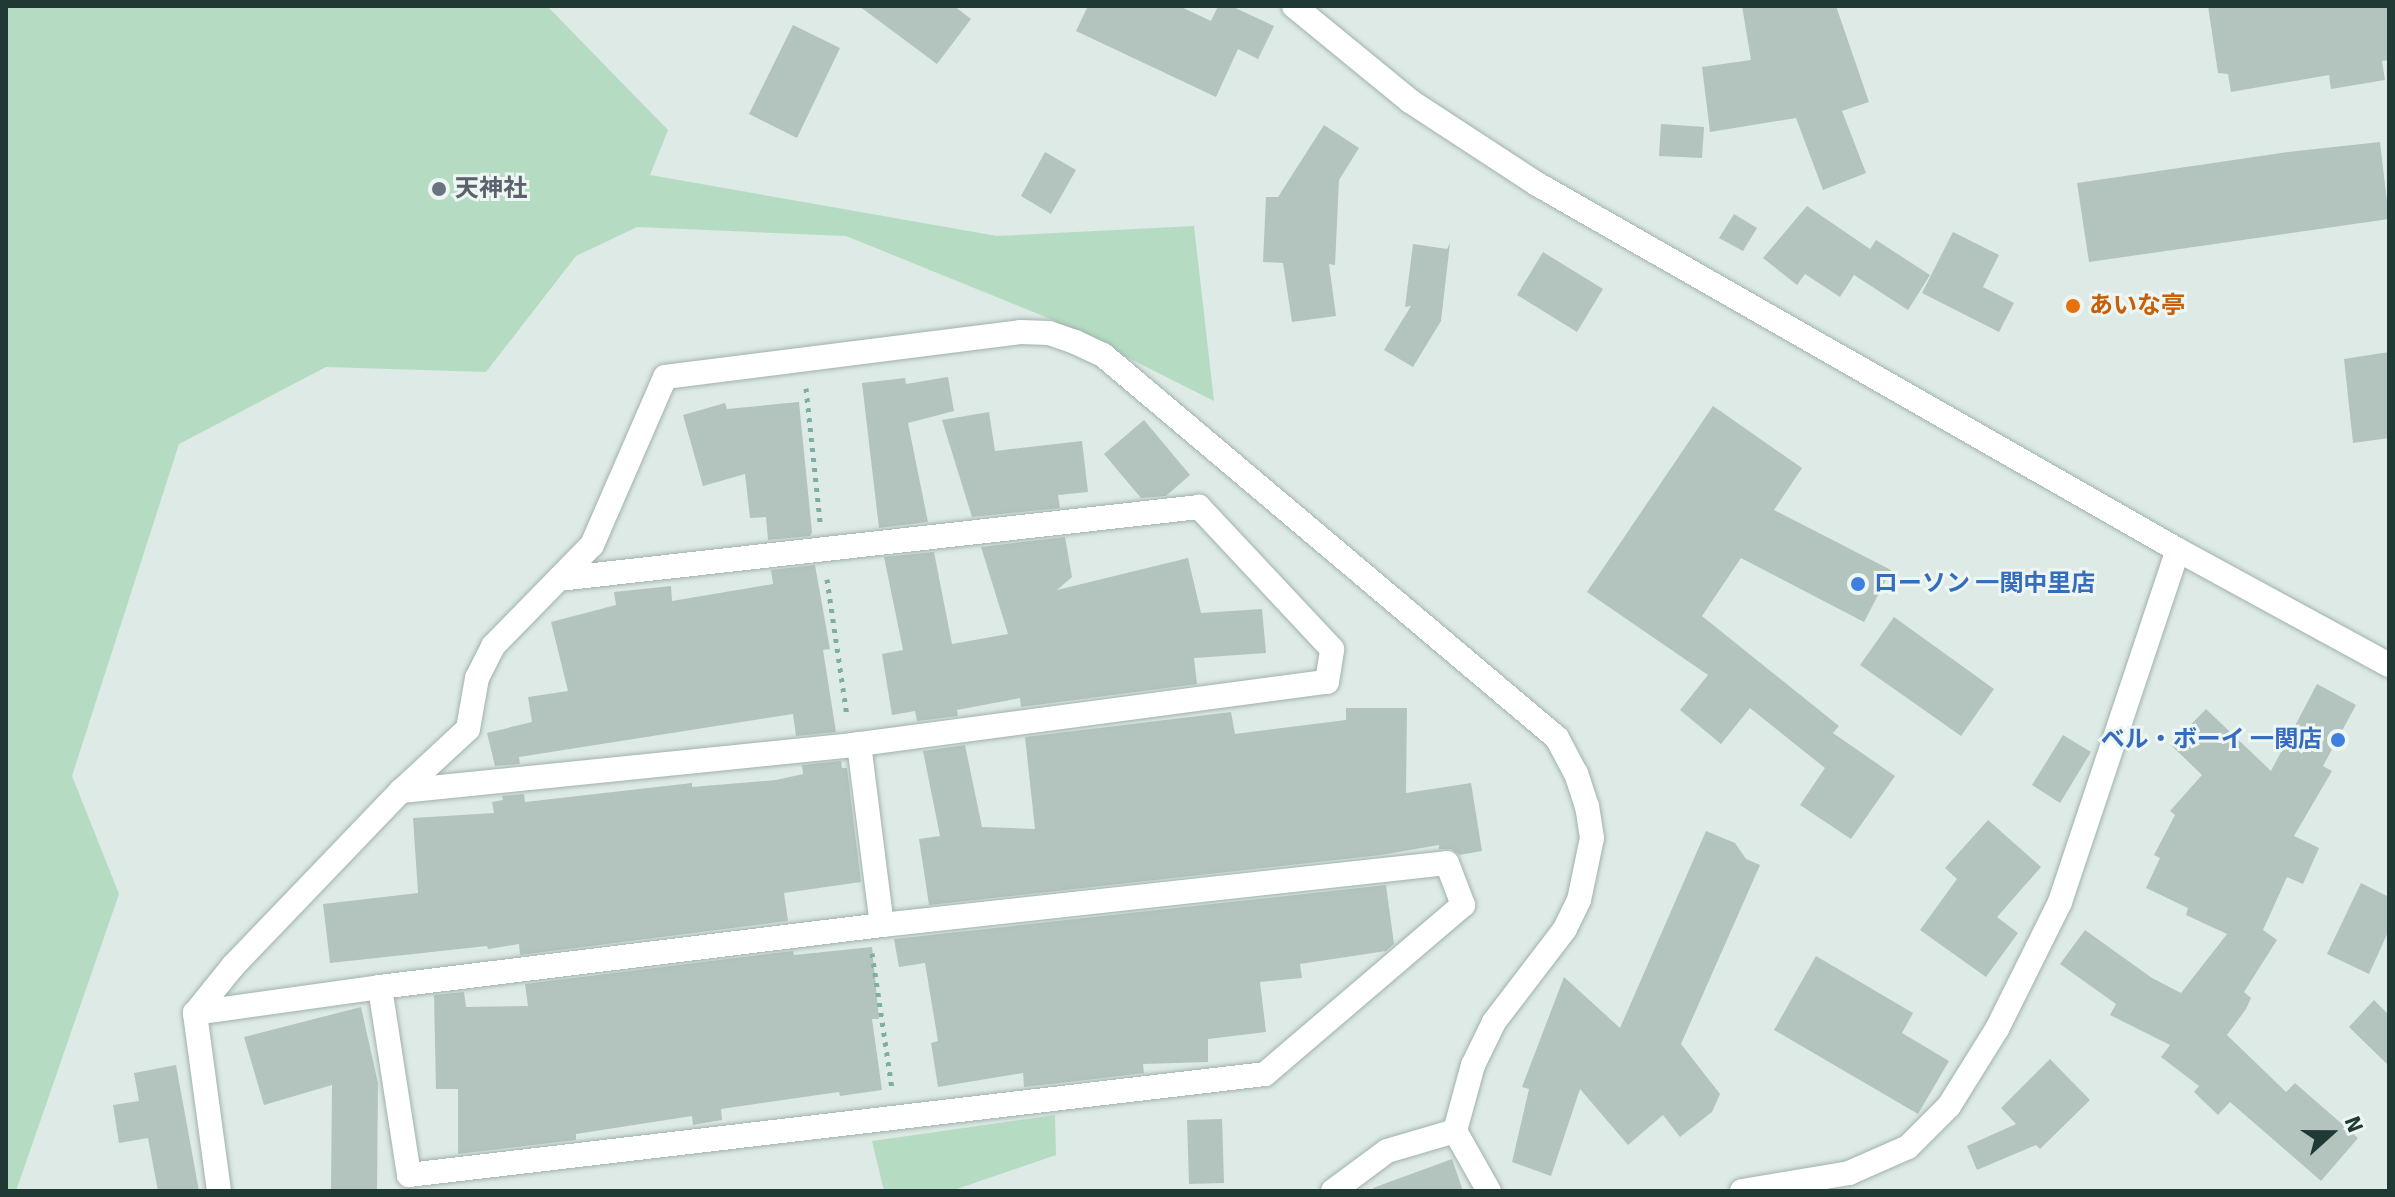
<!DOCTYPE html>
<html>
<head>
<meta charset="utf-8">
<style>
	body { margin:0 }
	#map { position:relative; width:2395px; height:1197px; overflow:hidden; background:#ddeae5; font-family:Signika,"Noto Sans JP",sans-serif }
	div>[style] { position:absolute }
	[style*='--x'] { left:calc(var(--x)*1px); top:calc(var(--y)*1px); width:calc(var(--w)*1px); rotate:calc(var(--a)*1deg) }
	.green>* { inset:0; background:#b5dcc3 }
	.building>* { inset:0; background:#b3c4bf }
	.path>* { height:5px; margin-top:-2.5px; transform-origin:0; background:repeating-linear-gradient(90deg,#7daea3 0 4px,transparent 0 10px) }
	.roads { filter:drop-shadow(0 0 2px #a0b1ad) drop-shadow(0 0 2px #a0b1ad) }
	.street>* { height:24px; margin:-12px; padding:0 12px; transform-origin:12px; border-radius:12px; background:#fff }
	.secondary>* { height:24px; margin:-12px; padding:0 12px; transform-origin:12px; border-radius:12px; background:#fff }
	.dots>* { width:22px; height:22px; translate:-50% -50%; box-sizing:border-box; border:4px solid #eef6f3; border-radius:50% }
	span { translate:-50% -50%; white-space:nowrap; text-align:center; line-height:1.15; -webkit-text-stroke:6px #eef6f3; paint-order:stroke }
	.worship-label { font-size:24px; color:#5b616d; font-weight:700 }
	.left { translate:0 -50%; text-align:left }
	.food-label { font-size:24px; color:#c56008; font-weight:700 }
	.shop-label { font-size:24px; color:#366cbe; font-weight:700 }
	.right { translate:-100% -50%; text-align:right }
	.frame { position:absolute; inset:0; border:8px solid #1f3935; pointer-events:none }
	.north { position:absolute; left:2291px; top:1093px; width:80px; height:80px; -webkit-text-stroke:6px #eef6f3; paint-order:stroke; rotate:69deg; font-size:22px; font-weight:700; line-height:32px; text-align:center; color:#1f3935 }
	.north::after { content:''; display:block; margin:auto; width:28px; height:36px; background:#1f3935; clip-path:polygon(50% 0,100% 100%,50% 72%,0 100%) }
</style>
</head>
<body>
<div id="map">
	<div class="green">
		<i style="clip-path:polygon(6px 6px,547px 6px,668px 130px,650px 175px,997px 236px,1194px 226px,1214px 401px,1053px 320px,846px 236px,637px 227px,576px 256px,486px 372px,326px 367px,179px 444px,72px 776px,119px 894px,16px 1191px,6px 1191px)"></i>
		<i style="clip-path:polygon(1055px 1115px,1056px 1155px,951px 1191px,884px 1191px,872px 1141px)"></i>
	</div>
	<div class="building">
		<i style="clip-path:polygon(859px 6px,954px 6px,971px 19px,937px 64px)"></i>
		<i style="clip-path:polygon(1088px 6px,1179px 6px,1211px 21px,1218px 6px,1231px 6px,1274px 26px,1258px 59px,1238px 49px,1216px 97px,1076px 31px)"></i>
		<i style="clip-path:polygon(1742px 6px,1836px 6px,1869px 102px,1842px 111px,1866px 173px,1823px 190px,1796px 118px,1710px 132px,1702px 67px,1751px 60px)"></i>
		<i style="clip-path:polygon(2208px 6px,2389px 6px,2389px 60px,2382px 61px,2385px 80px,2331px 89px,2329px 75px,2231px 92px,2228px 74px,2218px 73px)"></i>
		<i style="clip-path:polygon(793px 25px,840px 48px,797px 138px,749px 114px)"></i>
		<i style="clip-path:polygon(1661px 124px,1704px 127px,1702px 158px,1659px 156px)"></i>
		<i style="clip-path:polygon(1324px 125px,1359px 148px,1339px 180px,1335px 265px,1329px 264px,1336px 316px,1292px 322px,1283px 263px,1263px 262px,1266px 197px,1278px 197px)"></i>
		<i style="clip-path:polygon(2380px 142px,2389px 219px,2089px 262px,2077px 183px,2288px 152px)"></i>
		<i style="clip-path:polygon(1045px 152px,1076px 170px,1051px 214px,1021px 196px)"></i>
		<i style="clip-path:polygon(1807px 206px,1870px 249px,1876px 240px,1930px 275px,1908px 310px,1854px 275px,1840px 297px,1805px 274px,1797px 285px,1763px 258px)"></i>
		<i style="clip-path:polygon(1734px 214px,1757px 228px,1743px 251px,1719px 238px)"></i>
		<i style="clip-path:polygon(1953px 232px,1999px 255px,1983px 287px,2014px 303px,1999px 332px,1922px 293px)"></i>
		<i style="clip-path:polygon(1450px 243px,1441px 321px,1413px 367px,1384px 350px,1411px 306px,1405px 307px,1413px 244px,1447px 249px)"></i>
		<i style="clip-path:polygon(1543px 252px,1603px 289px,1577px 332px,1517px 295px)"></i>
		<i style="clip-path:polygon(2389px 352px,2389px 438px,2353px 443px,2344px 359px)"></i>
		<i style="clip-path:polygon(948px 377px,954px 411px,908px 423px,928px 522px,879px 528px,862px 383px,905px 378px,906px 384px)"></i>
		<i style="clip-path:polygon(799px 402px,812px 532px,810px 536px,768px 540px,766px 517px,750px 518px,745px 474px,703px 486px,683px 415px,725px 403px,727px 409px)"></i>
		<i style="clip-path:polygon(1713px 406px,1802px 468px,1774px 510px,1891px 570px,1864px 622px,1741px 558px,1702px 616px,1839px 726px,1833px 733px,1895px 776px,1851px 839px,1800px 805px,1825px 768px,1750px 708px,1721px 744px,1680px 710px,1708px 675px,1587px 592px)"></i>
		<i style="clip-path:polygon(989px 412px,995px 451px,1082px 441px,1088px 492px,1058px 495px,1060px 508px,972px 517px,942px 420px)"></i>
		<i style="clip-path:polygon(1144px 420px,1190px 475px,1166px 496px,1141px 498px,1104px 454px)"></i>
		<i style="clip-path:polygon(1065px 537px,1072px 577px,1057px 590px,1188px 558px,1201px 613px,1262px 609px,1266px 653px,1194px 658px,1197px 684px,1021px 707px,1020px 698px,957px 710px,958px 716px,917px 721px,915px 711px,892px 715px,882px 654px,903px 650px,884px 557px,934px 552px,952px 644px,1008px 634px,981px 547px)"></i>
		<i style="clip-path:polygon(815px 565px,830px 649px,823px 650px,836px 732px,796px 736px,793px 714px,519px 757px,520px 764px,495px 766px,487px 733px,532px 722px,528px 697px,568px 691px,551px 622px,616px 605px,614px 592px,671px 586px,672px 601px,773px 584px,771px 570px)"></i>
		<i style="clip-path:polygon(1894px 617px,1994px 689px,1961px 736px,1860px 665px)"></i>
		<i style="clip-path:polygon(2317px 684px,2356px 705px,2323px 766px,2332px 771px,2294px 836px,2319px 848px,2303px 884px,2287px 877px,2263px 930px,2277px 940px,2244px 992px,2251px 998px,2246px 1009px,2227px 1035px,2286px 1092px,2295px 1083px,2358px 1138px,2321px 1181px,2230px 1102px,2218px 1115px,2194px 1092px,2199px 1086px,2161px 1057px,2170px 1045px,2110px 1015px,2116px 1004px,2060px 964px,2085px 930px,2152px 978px,2181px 993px,2227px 934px,2186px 915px,2188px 908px,2146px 888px,2160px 858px,2154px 855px,2175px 815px,2170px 811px,2202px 775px,2171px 745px,2206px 709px,2271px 771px)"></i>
		<i style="clip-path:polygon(1346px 708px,1407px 708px,1406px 793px,1471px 783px,1482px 851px,1459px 855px,1451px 849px,1439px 849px,1439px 845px,1381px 855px,929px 905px,919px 839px,940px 836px,923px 751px,965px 745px,982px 827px,1035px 829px,1025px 737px,1231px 712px,1235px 734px,1346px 720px)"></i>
		<i style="clip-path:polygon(2063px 735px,2091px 752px,2060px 803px,2032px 785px)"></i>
		<i style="clip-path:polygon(841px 761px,842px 768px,847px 768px,861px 882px,784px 893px,788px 921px,520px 955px,519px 944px,488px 949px,487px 946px,330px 963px,323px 904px,418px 893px,413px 818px,494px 813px,492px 802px,503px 800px,502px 796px,524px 794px,525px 802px,692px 783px,692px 787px,776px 780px,803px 774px,802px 765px)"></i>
		<i style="clip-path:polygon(1988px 820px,2041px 867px,1997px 917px,2018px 933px,1986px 977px,1920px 930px,1957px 879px,1945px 868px)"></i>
		<i style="clip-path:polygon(1706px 831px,1735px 843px,1746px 859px,1760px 865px,1681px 1044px,1720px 1094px,1712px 1112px,1680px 1137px,1663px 1115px,1628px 1145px,1580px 1089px,1551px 1176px,1512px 1162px,1529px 1089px,1522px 1087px,1564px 977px,1620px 1028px)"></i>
		<i style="clip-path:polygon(2361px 883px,2389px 897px,2389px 930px,2369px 974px,2327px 954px)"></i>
		<i style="clip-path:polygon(1386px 885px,1394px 944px,1386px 951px,1300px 964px,1302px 978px,1260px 982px,1266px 1032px,1208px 1039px,1208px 1062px,1143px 1064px,1144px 1073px,1095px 1079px,1024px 1087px,1023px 1073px,938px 1087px,931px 1043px,938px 1041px,925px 963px,899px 967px,894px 939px)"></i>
		<i style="clip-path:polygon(872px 947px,879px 1019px,872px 1019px,882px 1090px,840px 1096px,839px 1092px,721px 1109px,722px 1120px,693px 1125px,692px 1116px,576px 1134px,576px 1140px,458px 1154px,458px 1089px,436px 1089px,434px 995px,464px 992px,466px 1007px,528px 1006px,525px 984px,793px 951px,794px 955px)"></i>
		<i style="clip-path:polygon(1816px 956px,1913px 1013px,1902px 1033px,1949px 1061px,1918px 1114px,1774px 1030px)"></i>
		<i style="clip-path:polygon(2374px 1000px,2389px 1015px,2389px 1066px,2349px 1027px)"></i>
		<i style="clip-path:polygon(361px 1007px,378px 1083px,377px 1191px,331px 1191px,332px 1085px,264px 1105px,244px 1037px)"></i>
		<i style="clip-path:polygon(2050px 1059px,2090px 1100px,2040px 1149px,2036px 1145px,1977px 1170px,1967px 1146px,2016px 1124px,2001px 1108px)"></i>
		<i style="clip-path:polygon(176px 1065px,199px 1191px,158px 1191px,148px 1138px,119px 1143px,113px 1105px,139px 1101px,134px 1073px)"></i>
		<i style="clip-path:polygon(1222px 1119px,1224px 1183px,1189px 1184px,1187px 1120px)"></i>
		<i style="clip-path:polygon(1452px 1159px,1463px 1191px,1374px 1191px,1373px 1188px)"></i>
	</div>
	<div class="path">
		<i style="--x:806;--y:388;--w:135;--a:84"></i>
		<i style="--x:827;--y:579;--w:138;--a:81.7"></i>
		<i style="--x:872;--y:953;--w:137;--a:81.6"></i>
	</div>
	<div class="roads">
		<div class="street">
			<i style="--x:859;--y:744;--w:182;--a:82.8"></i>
			<i style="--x:401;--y:791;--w:453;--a:-5.8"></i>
			<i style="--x:852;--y:745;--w:479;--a:-7.6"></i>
			<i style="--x:1327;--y:682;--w:33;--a:-81"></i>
			<i style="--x:1332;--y:649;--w:195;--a:-133.1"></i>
			<i style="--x:1199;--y:507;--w:644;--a:173.58"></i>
			<i style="--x:195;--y:1013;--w:187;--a:-8"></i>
			<i style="--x:380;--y:987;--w:506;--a:-7.04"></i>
			<i style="--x:882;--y:925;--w:568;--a:-6.26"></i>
			<i style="--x:1447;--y:863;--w:45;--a:69.1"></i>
			<i style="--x:1463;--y:905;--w:260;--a:139.5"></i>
			<i style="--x:1265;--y:1074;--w:862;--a:173.27"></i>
			<i style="--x:409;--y:1175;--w:190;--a:-98.8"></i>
			<i style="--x:219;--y:1191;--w:180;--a:-97.7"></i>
			<i style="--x:195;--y:1013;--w:60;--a:-51"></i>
			<i style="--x:233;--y:966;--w:243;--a:-46.2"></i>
			<i style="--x:401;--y:791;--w:91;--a:-42.8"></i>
			<i style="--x:468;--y:729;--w:52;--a:-80"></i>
			<i style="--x:477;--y:678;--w:36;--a:-63"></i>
			<i style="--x:493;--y:646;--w:141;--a:-45.6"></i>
			<i style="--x:592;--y:545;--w:183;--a:-66.5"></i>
			<i style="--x:1333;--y:1191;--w:67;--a:-36.5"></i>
			<i style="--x:1387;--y:1151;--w:71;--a:-16.4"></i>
		</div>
		<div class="secondary">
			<i style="--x:1294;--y:6;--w:150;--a:39.3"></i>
			<i style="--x:1410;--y:101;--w:152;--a:33.2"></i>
			<i style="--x:1537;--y:184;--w:738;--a:29.73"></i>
			<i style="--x:2178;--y:550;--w:240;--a:28.6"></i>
			<i style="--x:665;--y:377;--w:358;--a:-7.2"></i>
			<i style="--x:1020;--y:332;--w:29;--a:2"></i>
			<i style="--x:1049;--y:333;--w:28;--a:19"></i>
			<i style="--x:1075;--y:342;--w:31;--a:25"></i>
			<i style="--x:1103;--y:355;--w:594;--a:40.15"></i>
			<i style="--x:1557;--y:738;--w:40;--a:62"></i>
			<i style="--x:1576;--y:773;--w:35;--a:72"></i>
			<i style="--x:1587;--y:806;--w:32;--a:81"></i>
			<i style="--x:1592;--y:838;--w:63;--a:101.8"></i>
			<i style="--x:1579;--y:900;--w:32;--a:116"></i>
			<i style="--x:1565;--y:929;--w:117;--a:127.4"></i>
			<i style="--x:1494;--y:1022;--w:48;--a:116"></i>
			<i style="--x:1473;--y:1065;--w:68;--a:105.3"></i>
			<i style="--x:1455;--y:1131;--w:69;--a:60.5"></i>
			<i style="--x:1742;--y:1191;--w:109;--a:-9.5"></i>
			<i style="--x:1849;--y:1173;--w:64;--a:-23.8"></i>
			<i style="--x:1908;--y:1147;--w:58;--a:-45"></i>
			<i style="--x:1949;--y:1106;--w:91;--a:-58.1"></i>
			<i style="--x:1997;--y:1029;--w:142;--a:-63.6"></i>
			<i style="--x:2060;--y:902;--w:371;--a:-71.5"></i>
		</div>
	</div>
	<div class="dots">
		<i style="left:439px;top:189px;background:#6b7280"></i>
		<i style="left:2073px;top:306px;background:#e8710a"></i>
		<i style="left:1858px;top:584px;background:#3f7fe0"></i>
		<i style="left:2338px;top:740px;background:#3f7fe0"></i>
	</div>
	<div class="worship-label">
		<span class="left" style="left:455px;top:189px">天神社</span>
	</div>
	<div class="food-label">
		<span class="left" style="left:2089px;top:306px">あいな亭</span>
	</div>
	<div class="shop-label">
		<span class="left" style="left:1874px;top:584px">ローソン 一関中里店</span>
		<span class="right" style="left:2322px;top:740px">ベル・ボーイ 一関店</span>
	</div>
	<div class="frame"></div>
	<div class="north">N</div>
</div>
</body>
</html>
